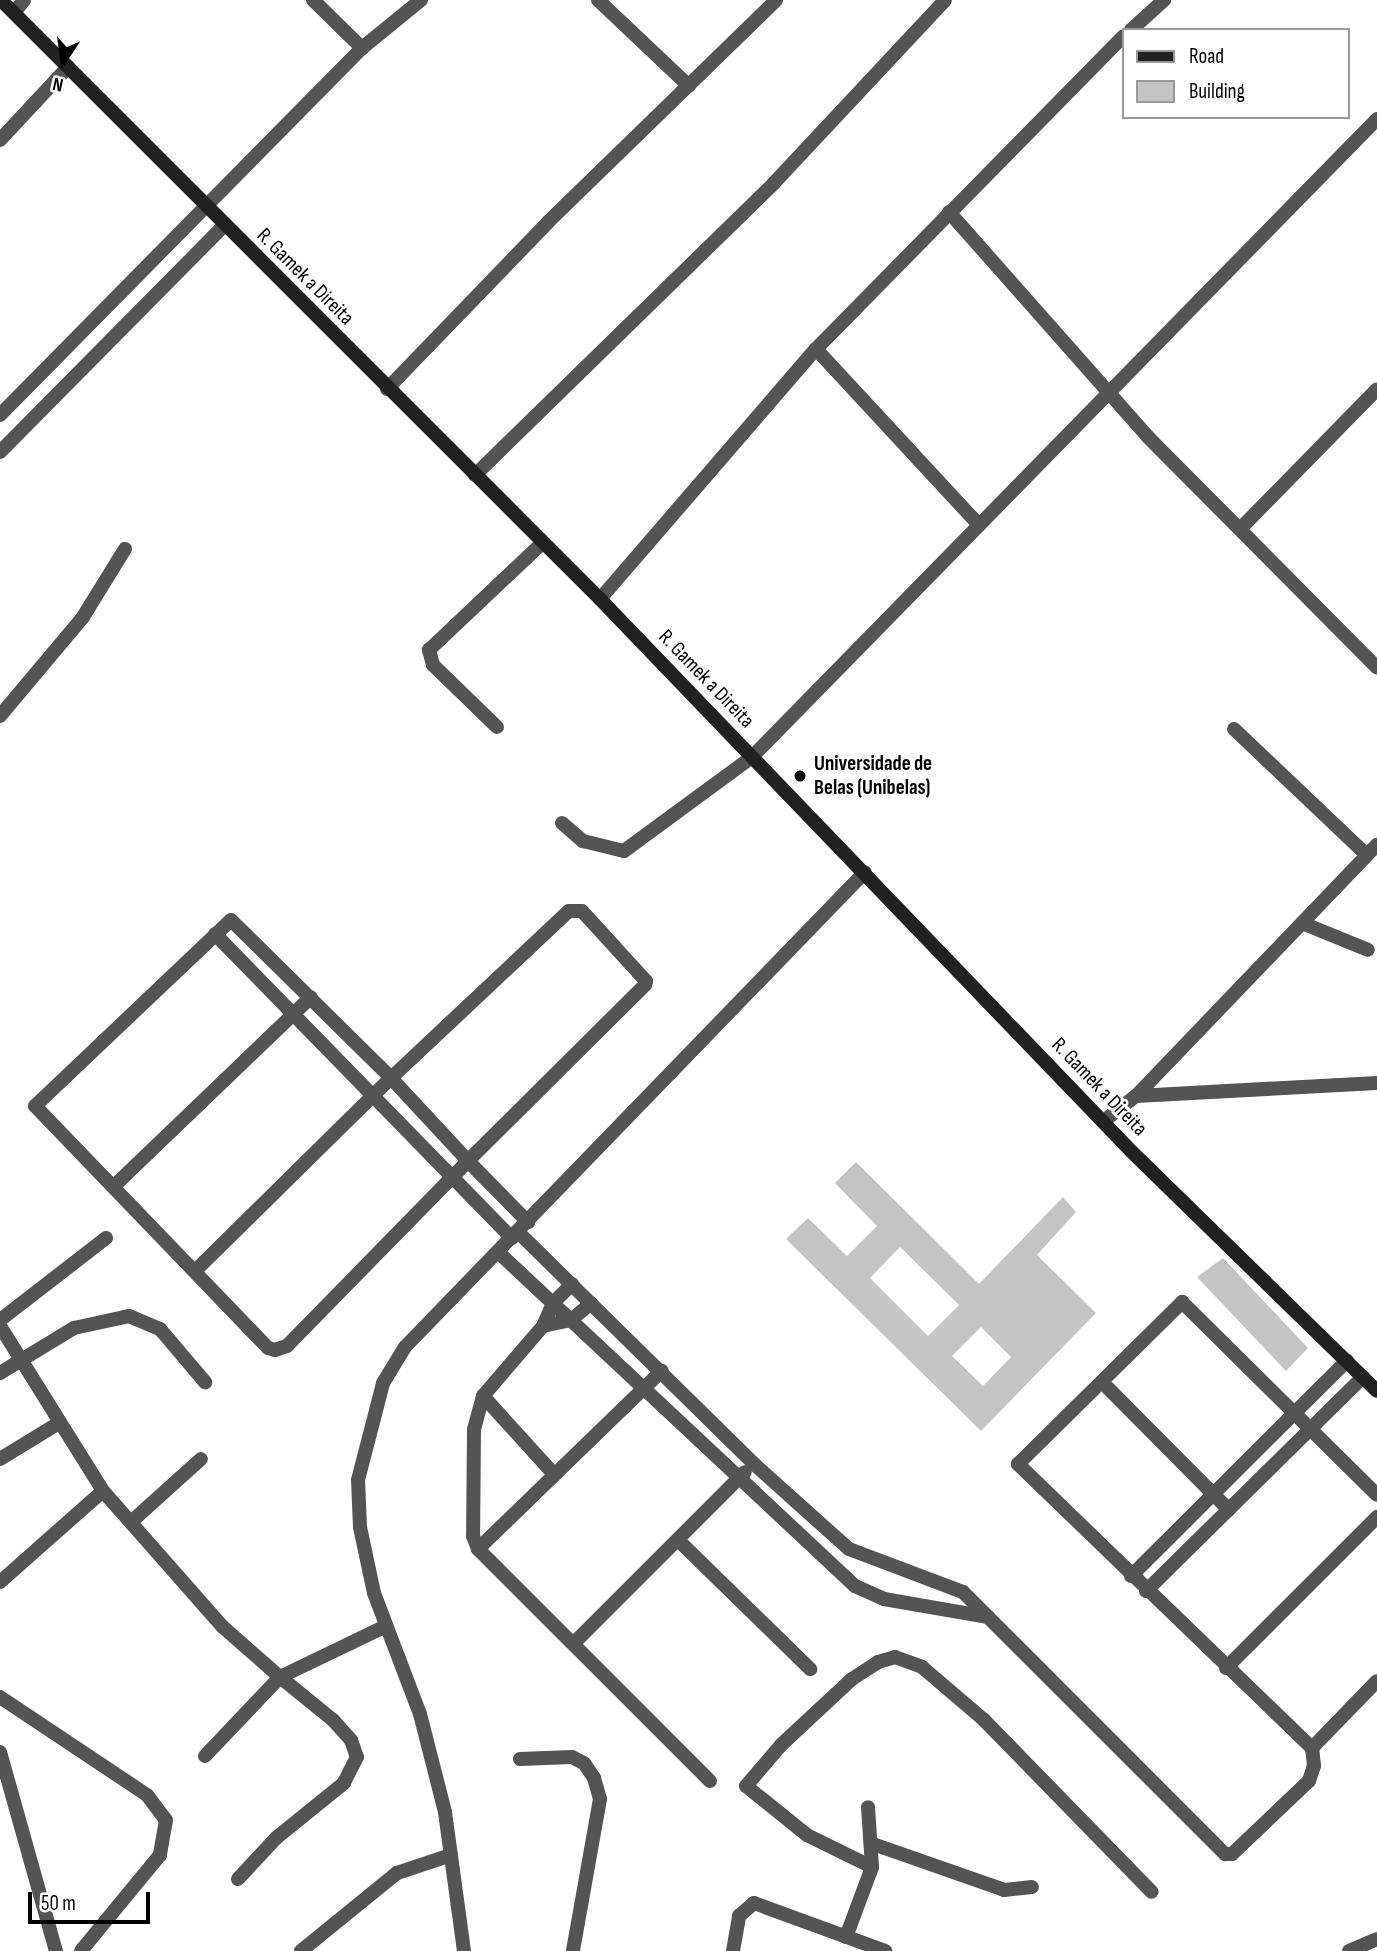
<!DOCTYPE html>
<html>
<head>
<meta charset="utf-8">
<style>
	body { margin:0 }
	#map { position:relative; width:1377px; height:1951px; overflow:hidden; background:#fff; font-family:"Sofia Sans Condensed",sans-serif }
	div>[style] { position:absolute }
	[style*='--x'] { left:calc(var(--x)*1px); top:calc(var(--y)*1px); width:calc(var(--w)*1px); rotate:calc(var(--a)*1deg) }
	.building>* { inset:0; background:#c4c4c4 }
	.minor>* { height:14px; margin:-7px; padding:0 7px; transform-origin:7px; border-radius:7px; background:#545454 }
	.secondary>* { height:14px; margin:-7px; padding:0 7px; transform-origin:7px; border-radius:7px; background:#212121 }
	.dots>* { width:19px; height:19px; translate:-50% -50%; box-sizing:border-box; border:4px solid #fff; border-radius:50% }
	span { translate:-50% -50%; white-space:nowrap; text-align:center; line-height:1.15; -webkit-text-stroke:6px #fff; paint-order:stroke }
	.street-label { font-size:21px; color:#000 }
	.poi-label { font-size:21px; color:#000; font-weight:700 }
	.left { translate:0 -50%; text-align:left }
	.legend { position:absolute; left:1122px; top:28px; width:228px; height:91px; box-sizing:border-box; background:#fff; border:2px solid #999; margin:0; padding:9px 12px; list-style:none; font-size:21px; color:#000 }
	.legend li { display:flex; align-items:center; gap:14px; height:35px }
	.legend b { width:35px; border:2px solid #999 }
	.north { position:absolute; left:28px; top:28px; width:70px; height:70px; -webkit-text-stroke:5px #fff; paint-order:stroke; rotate:193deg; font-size:19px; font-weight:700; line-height:28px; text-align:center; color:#000 }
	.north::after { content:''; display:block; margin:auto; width:24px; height:32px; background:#000; clip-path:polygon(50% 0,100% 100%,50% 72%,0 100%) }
	.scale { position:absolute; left:28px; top:1892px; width:122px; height:32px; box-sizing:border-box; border:4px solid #000; border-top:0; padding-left:9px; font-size:21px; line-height:24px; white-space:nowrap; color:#000; -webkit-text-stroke:5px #fff; paint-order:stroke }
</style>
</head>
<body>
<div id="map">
	<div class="building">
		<i style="clip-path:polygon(evenodd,856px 1162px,979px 1284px,1063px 1197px,1076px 1212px,1037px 1255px,1096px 1313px,981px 1431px,786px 1239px,808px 1218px,847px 1256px,877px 1226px,835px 1183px,856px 1162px,900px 1247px,959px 1305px,928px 1336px,870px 1278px,900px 1247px,856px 1162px,981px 1327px,1011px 1357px,983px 1386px,952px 1356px,981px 1327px)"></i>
		<i style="clip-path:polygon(1223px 1258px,1308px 1348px,1286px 1371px,1197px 1277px)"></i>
	</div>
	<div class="minor">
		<i style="--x:313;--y:0;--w:69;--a:44.4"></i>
		<i style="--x:598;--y:0;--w:125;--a:43.4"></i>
		<i style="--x:14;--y:13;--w:16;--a:-52"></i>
		<i style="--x:1131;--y:30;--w:45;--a:-42.3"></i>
		<i style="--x:0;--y:140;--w:100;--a:-47"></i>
		<i style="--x:949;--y:212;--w:300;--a:48.5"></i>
		<i style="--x:1148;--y:437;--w:325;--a:45.2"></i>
		<i style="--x:816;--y:349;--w:240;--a:47.2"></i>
		<i style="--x:387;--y:389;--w:232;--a:-46"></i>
		<i style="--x:548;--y:222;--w:318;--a:-44.2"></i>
		<i style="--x:0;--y:415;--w:515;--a:-45.39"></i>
		<i style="--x:362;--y:48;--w:76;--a:-39.1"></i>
		<i style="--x:0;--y:452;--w:318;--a:-45.3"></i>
		<i style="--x:475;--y:475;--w:418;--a:-44.3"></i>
		<i style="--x:774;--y:183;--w:250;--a:-46.9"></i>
		<i style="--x:1241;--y:528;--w:194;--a:-45.6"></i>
		<i style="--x:600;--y:599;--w:330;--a:-49.2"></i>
		<i style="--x:816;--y:349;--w:438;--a:-45.5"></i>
		<i style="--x:0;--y:716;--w:129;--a:-50"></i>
		<i style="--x:83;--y:617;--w:80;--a:-58.3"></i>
		<i style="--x:497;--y:727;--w:89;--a:-135.9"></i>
		<i style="--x:433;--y:665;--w:16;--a:-105"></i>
		<i style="--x:429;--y:650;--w:156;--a:-43.4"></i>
		<i style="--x:1234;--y:729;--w:183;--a:43.5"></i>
		<i style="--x:562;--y:823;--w:28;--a:41"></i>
		<i style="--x:583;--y:841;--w:42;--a:13.7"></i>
		<i style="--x:624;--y:851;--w:159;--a:-36.3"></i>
		<i style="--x:752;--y:757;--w:893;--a:-45.59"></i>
		<i style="--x:1302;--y:923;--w:71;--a:22.2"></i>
		<i style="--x:215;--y:934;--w:425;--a:45.7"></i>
		<i style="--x:1136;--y:1096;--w:241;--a:-3.1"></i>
		<i style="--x:1105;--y:1120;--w:39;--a:-38"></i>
		<i style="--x:1136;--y:1096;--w:348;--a:-46.2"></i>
		<i style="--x:113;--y:1187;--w:274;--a:-43.8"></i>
		<i style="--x:518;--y:1232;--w:330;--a:44.5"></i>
		<i style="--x:753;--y:1463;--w:129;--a:41.9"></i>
		<i style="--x:849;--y:1549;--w:122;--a:20.7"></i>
		<i style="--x:963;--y:1592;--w:371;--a:45"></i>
		<i style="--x:1225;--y:1854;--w:7;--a:0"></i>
		<i style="--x:1232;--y:1854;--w:106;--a:-43.5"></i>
		<i style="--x:1309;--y:1781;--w:16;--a:-72"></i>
		<i style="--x:1314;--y:1766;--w:18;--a:-96"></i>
		<i style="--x:1312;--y:1748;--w:409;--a:-136"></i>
		<i style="--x:1018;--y:1464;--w:231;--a:-44.6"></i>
		<i style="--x:1182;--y:1302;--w:274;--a:44.7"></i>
		<i style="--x:498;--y:1252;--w:489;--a:43.1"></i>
		<i style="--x:855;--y:1586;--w:32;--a:24"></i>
		<i style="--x:884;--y:1599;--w:106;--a:9.8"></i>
		<i style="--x:195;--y:1271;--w:275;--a:-44.6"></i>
		<i style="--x:391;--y:1078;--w:244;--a:-43.2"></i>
		<i style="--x:569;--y:911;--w:13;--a:0"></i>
		<i style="--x:582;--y:911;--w:95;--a:47.6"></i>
		<i style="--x:646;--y:981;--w:4;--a:104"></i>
		<i style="--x:645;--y:985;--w:250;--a:135.2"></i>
		<i style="--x:468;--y:1161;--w:259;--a:134.4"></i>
		<i style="--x:287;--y:1346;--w:13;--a:162"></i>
		<i style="--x:275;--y:1350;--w:7;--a:-164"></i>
		<i style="--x:268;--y:1348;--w:336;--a:-133.9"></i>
		<i style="--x:35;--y:1106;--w:270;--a:-43.5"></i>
		<i style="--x:231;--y:920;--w:225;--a:44.6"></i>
		<i style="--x:391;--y:1078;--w:113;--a:47.1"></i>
		<i style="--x:468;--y:1161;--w:86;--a:45.5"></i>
		<i style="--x:572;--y:1284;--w:27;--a:135"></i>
		<i style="--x:553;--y:1303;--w:25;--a:113"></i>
		<i style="--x:543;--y:1326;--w:92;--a:130.6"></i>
		<i style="--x:483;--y:1396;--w:35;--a:105"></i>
		<i style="--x:474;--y:1430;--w:106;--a:90.5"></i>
		<i style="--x:473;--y:1536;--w:14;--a:69"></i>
		<i style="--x:478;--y:1549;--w:328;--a:45"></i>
		<i style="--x:0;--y:1320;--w:134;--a:-37.7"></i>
		<i style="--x:0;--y:1326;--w:195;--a:58"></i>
		<i style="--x:103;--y:1491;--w:181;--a:48.6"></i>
		<i style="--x:223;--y:1627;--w:76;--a:41.3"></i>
		<i style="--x:280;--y:1677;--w:118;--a:-25.7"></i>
		<i style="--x:543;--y:1326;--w:29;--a:-12"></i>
		<i style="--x:571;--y:1320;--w:26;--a:-40"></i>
		<i style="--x:0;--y:1373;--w:87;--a:-31.3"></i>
		<i style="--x:74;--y:1328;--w:56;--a:-12.3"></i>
		<i style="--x:129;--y:1316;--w:34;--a:23"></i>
		<i style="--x:160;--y:1329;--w:70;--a:49.7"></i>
		<i style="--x:1102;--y:1382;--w:180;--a:45.2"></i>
		<i style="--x:483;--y:1396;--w:103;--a:47.8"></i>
		<i style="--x:0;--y:1459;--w:69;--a:-31.4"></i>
		<i style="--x:131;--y:1522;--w:94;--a:-42"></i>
		<i style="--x:678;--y:1540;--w:185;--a:44.3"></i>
		<i style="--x:478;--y:1549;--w:256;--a:-44.1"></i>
		<i style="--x:1131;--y:1576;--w:305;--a:-44.9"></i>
		<i style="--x:0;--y:1582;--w:137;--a:-41.5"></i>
		<i style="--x:1146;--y:1591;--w:305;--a:-44.6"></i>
		<i style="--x:575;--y:1642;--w:240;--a:-45"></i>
		<i style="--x:1226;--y:1668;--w:214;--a:-45"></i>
		<i style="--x:0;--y:1697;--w:177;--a:33.7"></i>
		<i style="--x:147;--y:1795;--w:31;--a:53"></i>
		<i style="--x:166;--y:1820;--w:36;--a:100"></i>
		<i style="--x:160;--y:1855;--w:124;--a:129.5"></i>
		<i style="--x:1312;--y:1748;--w:93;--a:-45.9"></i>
		<i style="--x:0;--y:1752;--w:207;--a:74.3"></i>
		<i style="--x:205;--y:1756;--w:109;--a:-46.5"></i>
		<i style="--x:280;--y:1677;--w:68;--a:39.1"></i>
		<i style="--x:333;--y:1720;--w:27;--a:48"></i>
		<i style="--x:351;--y:1740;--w:18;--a:71"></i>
		<i style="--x:357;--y:1757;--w:29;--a:117"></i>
		<i style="--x:344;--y:1783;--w:87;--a:141"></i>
		<i style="--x:276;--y:1838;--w:56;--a:132.8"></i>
		<i style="--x:520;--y:1759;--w:52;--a:-2.2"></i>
		<i style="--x:572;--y:1757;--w:13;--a:27"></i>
		<i style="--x:584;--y:1763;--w:18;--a:56"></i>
		<i style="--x:594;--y:1778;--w:22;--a:74"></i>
		<i style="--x:600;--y:1799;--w:154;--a:100.1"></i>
		<i style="--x:873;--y:1844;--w:139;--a:19.3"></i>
		<i style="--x:1004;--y:1890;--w:28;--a:-6"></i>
		<i style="--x:872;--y:1867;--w:72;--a:-153.8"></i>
		<i style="--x:807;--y:1835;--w:78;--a:-141.2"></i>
		<i style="--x:746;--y:1786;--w:54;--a:-49.5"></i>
		<i style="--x:781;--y:1745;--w:97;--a:-42.9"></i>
		<i style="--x:852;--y:1679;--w:31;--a:-33"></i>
		<i style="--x:878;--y:1662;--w:18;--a:-16"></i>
		<i style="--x:895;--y:1657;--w:29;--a:20"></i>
		<i style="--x:922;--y:1667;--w:82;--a:40.5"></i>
		<i style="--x:984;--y:1720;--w:240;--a:45.7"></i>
		<i style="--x:846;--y:1937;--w:75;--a:-69.6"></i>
		<i style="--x:872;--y:1867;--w:60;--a:-93.8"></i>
		<i style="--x:301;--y:1951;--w:124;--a:-39.1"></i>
		<i style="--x:397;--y:1873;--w:57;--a:-18.4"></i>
		<i style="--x:464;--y:1951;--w:140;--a:-97.8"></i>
		<i style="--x:445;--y:1812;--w:101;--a:-104.3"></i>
		<i style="--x:420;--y:1714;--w:129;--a:-110.8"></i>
		<i style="--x:374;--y:1593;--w:67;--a:-102"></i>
		<i style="--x:360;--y:1527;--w:47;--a:-92.4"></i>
		<i style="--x:358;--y:1480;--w:100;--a:-75.5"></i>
		<i style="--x:383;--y:1383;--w:42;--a:-58.6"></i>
		<i style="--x:405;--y:1347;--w:661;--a:-45.92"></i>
		<i style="--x:733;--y:1951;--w:36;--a:-80"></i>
		<i style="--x:739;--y:1916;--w:20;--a:-41"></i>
		<i style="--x:754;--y:1903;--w:140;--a:20.1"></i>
		<i style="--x:1349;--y:1951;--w:30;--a:-23"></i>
	</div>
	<div class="secondary">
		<i style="--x:1;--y:0;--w:847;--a:45"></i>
		<i style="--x:600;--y:599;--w:767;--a:46.11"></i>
		<i style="--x:1132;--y:1152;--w:342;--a:44.3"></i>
	</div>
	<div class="dots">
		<i style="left:800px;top:776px;background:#000"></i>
	</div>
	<div class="street-label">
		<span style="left:305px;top:277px;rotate:45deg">R. Gamek a Direita</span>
		<span style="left:706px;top:679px;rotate:46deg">R. Gamek a Direita</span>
		<span style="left:1099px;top:1087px;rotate:46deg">R. Gamek a Direita</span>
	</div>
	<div class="poi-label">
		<span class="left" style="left:814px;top:776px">Universidade de<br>Belas (Unibelas)</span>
	</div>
	<ul class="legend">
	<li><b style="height:9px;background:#212121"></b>Road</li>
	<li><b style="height:19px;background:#c4c4c4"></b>Building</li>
	</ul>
	<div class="north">N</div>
	<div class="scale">50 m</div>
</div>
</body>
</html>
